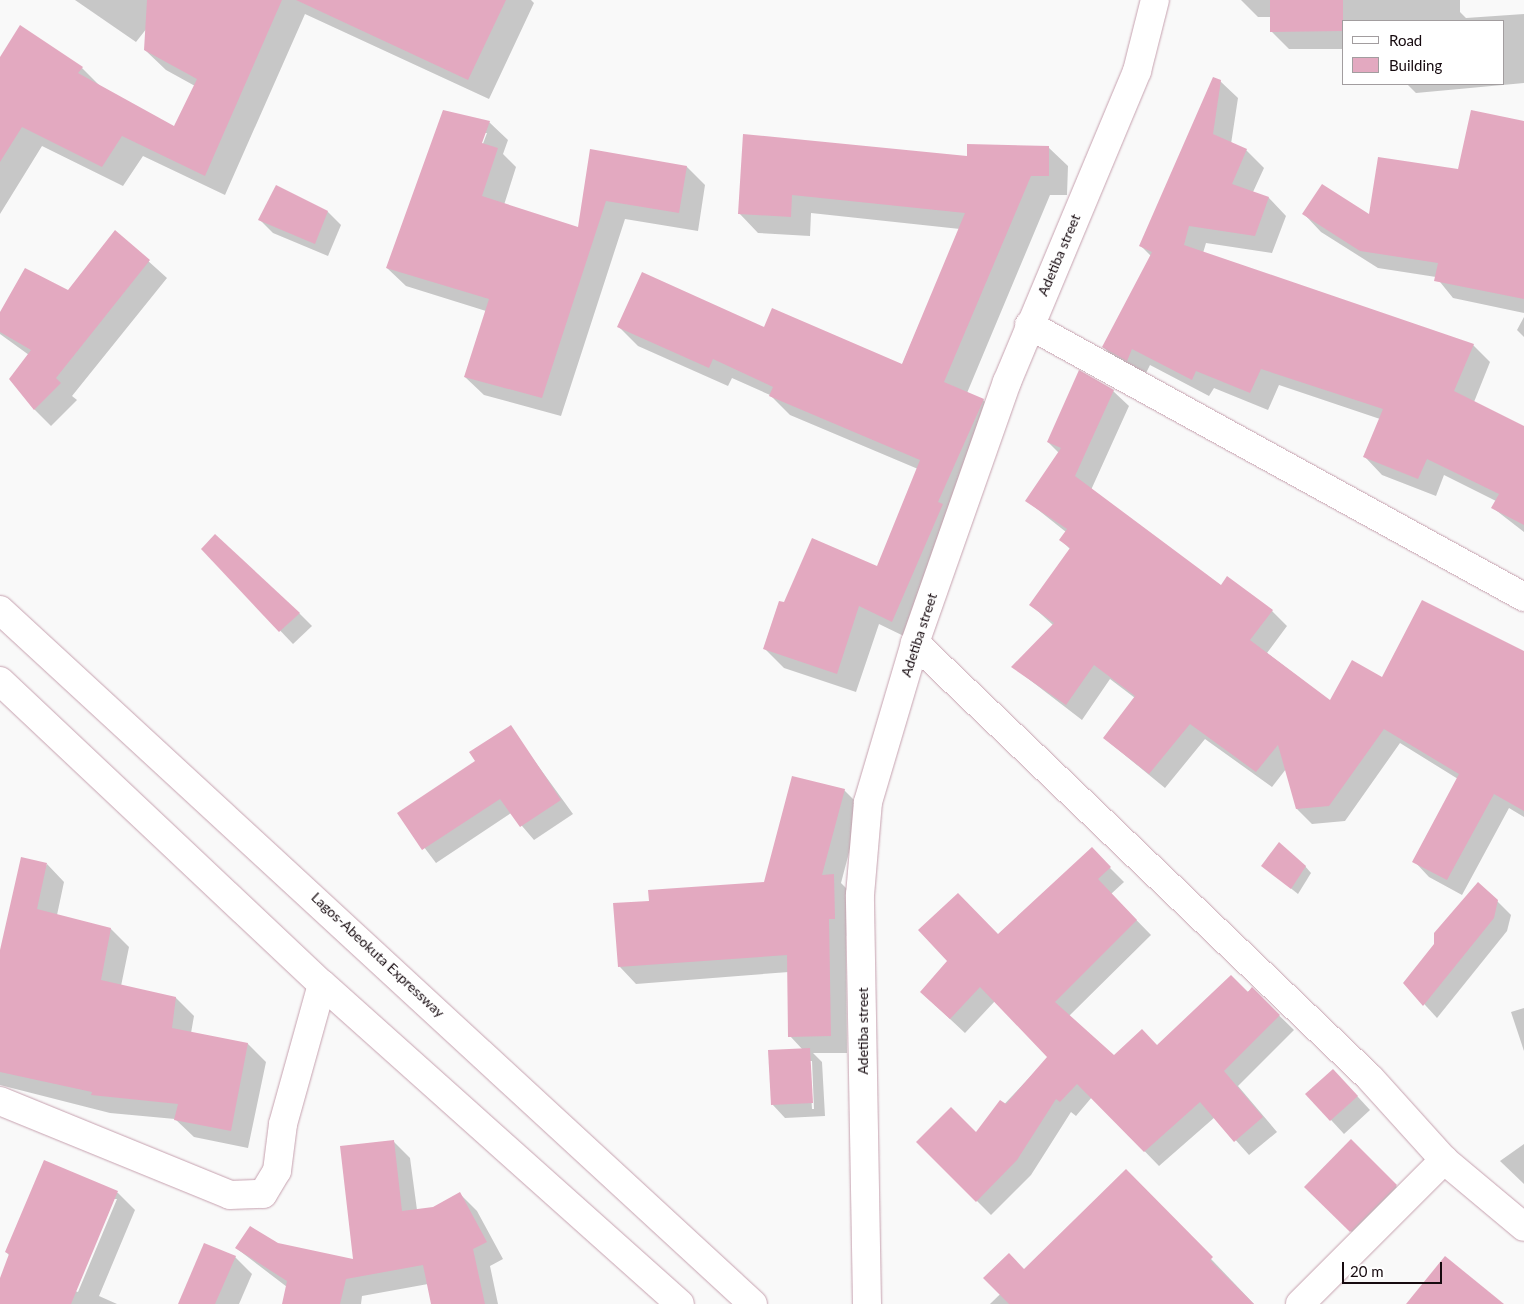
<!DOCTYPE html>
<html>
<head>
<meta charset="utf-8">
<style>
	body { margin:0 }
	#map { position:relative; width:1524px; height:1304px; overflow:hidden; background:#f9f9f9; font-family:Lato,sans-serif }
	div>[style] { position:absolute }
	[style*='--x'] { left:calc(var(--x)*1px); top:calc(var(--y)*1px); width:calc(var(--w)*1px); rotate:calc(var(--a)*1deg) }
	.shadow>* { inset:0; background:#0003 }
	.building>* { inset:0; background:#e3a9c0 }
	.roads { filter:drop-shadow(0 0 1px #c6a1af) drop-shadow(0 0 1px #c6a1af) }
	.minor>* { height:28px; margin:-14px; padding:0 14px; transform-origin:14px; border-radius:14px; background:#fff }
	.highway>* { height:28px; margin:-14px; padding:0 14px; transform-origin:14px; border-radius:14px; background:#fff }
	span { translate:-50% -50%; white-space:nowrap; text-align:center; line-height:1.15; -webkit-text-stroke:4.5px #fff; paint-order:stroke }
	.street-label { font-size:14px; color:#160a0f }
	.legend { position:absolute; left:1342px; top:20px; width:162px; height:65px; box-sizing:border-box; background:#fff; border:1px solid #a29d9f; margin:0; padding:6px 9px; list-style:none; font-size:15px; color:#160a0f }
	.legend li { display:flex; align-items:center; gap:10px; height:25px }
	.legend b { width:25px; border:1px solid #a29d9f }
	.scale { position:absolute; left:1342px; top:1262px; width:100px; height:22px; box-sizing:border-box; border:2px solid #160a0f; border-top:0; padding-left:6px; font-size:15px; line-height:18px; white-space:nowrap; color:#160a0f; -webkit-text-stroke:4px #fff; paint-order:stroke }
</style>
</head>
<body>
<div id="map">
	<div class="shadow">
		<i style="clip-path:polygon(75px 0,531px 0,534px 3px,489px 99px,305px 14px,225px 195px,143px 156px,123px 186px,42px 146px,0 214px,0 59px,82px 68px,101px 87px,174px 128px,195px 86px,166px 70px,145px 50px,147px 28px,136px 42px)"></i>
		<i style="clip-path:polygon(1241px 0,1460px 0,1460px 12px,1466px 18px,1524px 14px,1524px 83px,1416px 93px,1407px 84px,1503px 84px,1503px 21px,1343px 21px,1343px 49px,1289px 49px,1272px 32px,1272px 17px,1258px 17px)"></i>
		<i style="clip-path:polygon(1220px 81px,1238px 98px,1231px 144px,1246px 150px,1264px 168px,1253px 192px,1269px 198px,1286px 216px,1272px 253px,1206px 243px,1203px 253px,1473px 345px,1490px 362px,1474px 402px,1524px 427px,1524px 532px,1493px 508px,1496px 501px,1444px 475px,1436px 496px,1382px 475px,1365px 457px,1380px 419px,1279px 385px,1268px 410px,1214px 388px,1209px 396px,1150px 365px,1144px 377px,1121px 364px,1103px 347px,1151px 256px,1141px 246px)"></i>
		<i style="clip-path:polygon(evenodd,489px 122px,508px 140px,503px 154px,516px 167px,504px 205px,579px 229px,591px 151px,687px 167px,705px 185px,698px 231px,625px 219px,561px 416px,484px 395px,465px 377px,486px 311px,406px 286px,387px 268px,489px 122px,484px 133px,487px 133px,481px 149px,479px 148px,484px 133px)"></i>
		<i style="clip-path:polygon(1524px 122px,1524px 313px,1453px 298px,1436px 277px,1378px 268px,1321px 232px,1304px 214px,1370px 216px,1459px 170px)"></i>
		<i style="clip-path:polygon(744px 135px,968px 158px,1048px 147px,1068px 166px,1067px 195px,1050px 195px,967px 393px,983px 400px,1002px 419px,912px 640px,879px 624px,856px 692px,784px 668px,765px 649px,784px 604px,878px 568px,918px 469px,790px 415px,770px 395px,732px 378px,728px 386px,638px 346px,619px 327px,765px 329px,902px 365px,960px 229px,811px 213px,810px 236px,758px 233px,739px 213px)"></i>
		<i style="clip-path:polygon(328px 212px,341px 225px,328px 256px,273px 233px,260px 220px)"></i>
		<i style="clip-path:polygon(116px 232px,167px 278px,72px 396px,77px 400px,51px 426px,34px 409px,29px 355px,0 334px,0 316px,68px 292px)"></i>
		<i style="clip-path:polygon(1524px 317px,1524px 337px,1517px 330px)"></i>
		<i style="clip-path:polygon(1113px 391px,1129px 406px,1091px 490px,1221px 586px,1272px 611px,1287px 626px,1267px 653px,1331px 702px,1383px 679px,1524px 652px,1524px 817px,1509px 808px,1462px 895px,1429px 877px,1414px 861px,1458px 779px,1400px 743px,1345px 821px,1312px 824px,1297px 809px,1286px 769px,1272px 787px,1205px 739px,1165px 788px,1104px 738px,1135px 698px,1110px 679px,1082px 720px,1013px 667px,1053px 625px,1031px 605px,1071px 550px,1061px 540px,1066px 532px,1027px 501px,1059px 453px,1048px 442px)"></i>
		<i style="clip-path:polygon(202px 549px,299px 613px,312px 626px,293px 644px)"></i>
		<i style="clip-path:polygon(510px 727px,573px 814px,534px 840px,511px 813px,436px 863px,399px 814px,477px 761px)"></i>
		<i style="clip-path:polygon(evenodd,844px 790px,861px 807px,841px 883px,851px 893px,851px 935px,846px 936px,847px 1053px,813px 1053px,822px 1062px,825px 1116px,785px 1118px,772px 1104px,803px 1050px,790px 1036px,789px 972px,636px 984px,620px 967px,650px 902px,765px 883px,844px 790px,809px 1061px,812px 1061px,814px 1109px,812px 1109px,809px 1061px)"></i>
		<i style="clip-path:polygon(47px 864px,64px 882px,57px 915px,111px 929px,129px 947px,121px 986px,176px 998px,194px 1016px,191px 1033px,248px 1044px,266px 1062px,248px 1148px,194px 1137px,175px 1119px,110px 1113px,0 1085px,0 956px)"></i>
		<i style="clip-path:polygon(1106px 864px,1124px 882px,1111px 894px,1151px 935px,1069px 1016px,1114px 1057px,1157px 1047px,1252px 989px,1294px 1030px,1238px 1086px,1277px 1132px,1249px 1155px,1215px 1117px,1159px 1166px,1092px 1097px,1076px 1116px,1071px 1112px,1031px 1175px,991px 1215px,918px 1142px,976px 1134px,1049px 1057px,995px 1001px,965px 1033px,921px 992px)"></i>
		<i style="clip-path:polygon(1263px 866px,1305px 866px,1311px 873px,1298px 894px)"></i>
		<i style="clip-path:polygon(1497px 901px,1511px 915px,1507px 931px,1437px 1018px,1405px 983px)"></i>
		<i style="clip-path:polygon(1524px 1008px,1524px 1051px,1511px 1012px)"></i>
		<i style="clip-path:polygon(1346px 1084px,1370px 1110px,1344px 1134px,1307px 1094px)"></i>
		<i style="clip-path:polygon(393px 1141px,410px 1158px,417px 1210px,433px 1209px,460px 1194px,477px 1211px,503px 1259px,490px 1266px,498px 1304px,432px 1304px,428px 1284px,362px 1296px,361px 1304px,283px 1304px,287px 1287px,236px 1248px,277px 1245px,355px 1260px)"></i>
		<i style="clip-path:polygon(1351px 1141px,1409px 1199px,1364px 1244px,1306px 1187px)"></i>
		<i style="clip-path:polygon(1524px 1144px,1524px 1184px,1500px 1161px)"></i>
		<i style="clip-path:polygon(evenodd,45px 1162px,118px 1193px,135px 1210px,99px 1296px,117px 1304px,0 1304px,0 1283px,10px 1256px,6px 1252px,45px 1162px,114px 1199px,117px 1199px,78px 1292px,75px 1291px,114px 1199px)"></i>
		<i style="clip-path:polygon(1149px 1194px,1254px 1304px,990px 1304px,1025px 1270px)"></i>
		<i style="clip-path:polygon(235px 1257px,252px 1274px,239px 1304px,179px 1304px)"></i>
	</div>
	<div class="building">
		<i style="clip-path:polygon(147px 0,282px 0,205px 176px,122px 136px,102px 167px,22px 127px,0 162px,0 57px,20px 25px,83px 67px,78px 73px,174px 126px,197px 79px,144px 50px)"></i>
		<i style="clip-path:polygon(296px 0,506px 0,468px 80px)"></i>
		<i style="clip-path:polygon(1270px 0,1343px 0,1343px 31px,1270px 32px)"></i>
		<i style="clip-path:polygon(1213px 77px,1221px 80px,1213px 134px,1247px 149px,1232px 184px,1269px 197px,1255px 236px,1189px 226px,1184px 245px,1474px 344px,1454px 391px,1524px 426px,1524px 525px,1491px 508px,1499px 494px,1427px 459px,1418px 479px,1363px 457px,1383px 409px,1261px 369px,1250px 393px,1196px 371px,1192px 380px,1132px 349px,1127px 361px,1102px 347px,1152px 252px,1139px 246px)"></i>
		<i style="clip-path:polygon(443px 110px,490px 121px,482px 143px,498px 148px,482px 196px,578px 227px,590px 149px,687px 166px,679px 213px,606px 201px,542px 398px,464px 377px,489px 299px,386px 268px)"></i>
		<i style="clip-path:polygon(1471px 110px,1524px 121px,1524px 299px,1434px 281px,1438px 263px,1360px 251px,1302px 214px,1322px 184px,1369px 214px,1378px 157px,1458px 169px)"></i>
		<i style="clip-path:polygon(743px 134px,967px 156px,967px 144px,1049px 146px,1049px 176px,1031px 176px,944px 382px,984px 399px,938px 502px,943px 504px,892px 622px,859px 606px,837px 674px,763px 649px,779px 601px,784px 602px,812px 538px,877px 566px,920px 460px,769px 396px,773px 387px,713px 359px,709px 368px,617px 327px,642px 272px,764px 327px,772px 308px,902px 364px,965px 213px,792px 195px,791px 217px,738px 214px)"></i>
		<i style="clip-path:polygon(276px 185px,328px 211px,315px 244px,258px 220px)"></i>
		<i style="clip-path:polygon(115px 230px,150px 260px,56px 378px,61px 383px,34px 410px,9px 379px,31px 350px,0 332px,0 312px,25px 268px,68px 290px)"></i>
		<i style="clip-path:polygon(1079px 370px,1114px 390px,1075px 476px,1221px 585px,1227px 576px,1273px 610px,1250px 640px,1330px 700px,1352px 660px,1382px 677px,1422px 600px,1524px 651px,1524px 811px,1494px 794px,1447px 880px,1412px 862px,1459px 774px,1384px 729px,1329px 806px,1296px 809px,1278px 745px,1256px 772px,1190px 724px,1149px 774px,1103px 738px,1135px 696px,1094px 665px,1066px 705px,1011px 667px,1054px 623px,1029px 605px,1070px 548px,1059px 540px,1067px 529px,1025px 501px,1061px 448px,1047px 442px)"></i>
		<i style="clip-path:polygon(215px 534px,300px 613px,279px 632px,201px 549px)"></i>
		<i style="clip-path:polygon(511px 725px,561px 800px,520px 827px,500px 799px,422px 850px,397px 813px,475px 761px,469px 752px)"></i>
		<i style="clip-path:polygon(792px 776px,845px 789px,822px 875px,834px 874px,835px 919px,829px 919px,831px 1036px,788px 1037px,787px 955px,618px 967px,613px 903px,649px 901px,648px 890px,764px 882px)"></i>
		<i style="clip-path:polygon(1279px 842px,1306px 866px,1291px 889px,1261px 866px)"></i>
		<i style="clip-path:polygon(1092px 847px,1111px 867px,1098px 879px,1137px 920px,1055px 1002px,1114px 1055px,1142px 1029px,1157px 1045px,1231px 975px,1248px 992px,1252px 987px,1280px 1015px,1224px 1071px,1263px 1117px,1234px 1142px,1200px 1102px,1144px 1152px,1077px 1084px,1060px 1102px,1056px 1099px,1017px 1160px,976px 1202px,916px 1142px,951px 1107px,976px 1132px,1000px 1100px,1006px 1104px,1047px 1057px,980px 987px,950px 1019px,920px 992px,947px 961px,918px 930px,958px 893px,998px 934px)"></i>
		<i style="clip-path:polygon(21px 857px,47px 863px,37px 909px,111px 928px,101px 980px,176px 997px,172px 1028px,248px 1043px,231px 1131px,174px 1120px,178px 1104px,91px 1095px,92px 1092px,0 1072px,0 950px)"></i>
		<i style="clip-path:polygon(1478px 882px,1498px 900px,1494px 918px,1423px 1006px,1403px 983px,1434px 944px,1434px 933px)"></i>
		<i style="clip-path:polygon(810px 1048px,813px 1103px,771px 1105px,768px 1050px)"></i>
		<i style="clip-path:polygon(1333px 1069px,1358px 1096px,1330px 1121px,1305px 1094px)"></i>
		<i style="clip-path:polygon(1351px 1139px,1397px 1185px,1350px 1232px,1304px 1187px)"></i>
		<i style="clip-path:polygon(394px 1140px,402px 1211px,433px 1207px,460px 1192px,487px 1242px,473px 1249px,485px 1304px,431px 1304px,423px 1265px,346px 1279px,340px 1304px,282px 1304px,287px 1281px,235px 1248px,250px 1226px,278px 1243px,353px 1259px,340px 1146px)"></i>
		<i style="clip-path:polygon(44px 1160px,118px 1191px,71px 1304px,0 1304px,0 1278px,9px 1254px,5px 1252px)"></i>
		<i style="clip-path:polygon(1126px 1169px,1213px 1257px,1210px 1260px,1254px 1304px,1009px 1304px,983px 1278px,1009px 1253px,1024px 1269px)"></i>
		<i style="clip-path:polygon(204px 1243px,236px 1256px,215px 1304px,178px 1304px)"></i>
		<i style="clip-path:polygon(1445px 1256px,1504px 1304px,1406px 1304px)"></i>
	</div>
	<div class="roads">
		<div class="minor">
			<i style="--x:1029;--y:325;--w:565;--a:28.79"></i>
			<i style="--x:915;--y:643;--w:629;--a:43.71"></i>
			<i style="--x:1370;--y:1078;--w:110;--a:47.9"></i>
			<i style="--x:1444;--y:1160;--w:104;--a:39.9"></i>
			<i style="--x:0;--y:1101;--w:248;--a:22.2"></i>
			<i style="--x:230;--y:1195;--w:33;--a:-2"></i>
			<i style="--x:263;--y:1194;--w:27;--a:-59"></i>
			<i style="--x:277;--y:1171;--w:47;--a:-82.7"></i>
			<i style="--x:283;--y:1124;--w:145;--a:-74.4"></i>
			<i style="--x:867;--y:1304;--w:409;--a:-91"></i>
			<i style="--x:860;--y:895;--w:93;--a:-85.1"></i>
			<i style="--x:868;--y:802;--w:166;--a:-73.5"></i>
			<i style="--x:915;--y:643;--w:277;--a:-70.6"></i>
			<i style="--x:1007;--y:382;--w:337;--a:-67.3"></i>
			<i style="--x:1137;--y:71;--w:73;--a:-75.8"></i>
			<i style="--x:1300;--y:1304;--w:204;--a:-45"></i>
		</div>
		<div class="highway">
			<i style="--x:0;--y:610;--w:1024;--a:42.67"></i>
			<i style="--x:0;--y:681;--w:442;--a:43.3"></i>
			<i style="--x:322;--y:984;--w:480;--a:41.8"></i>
		</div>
	</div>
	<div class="street-label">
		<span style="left:1059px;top:255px;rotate:-67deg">Adetiba street</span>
		<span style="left:919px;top:635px;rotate:-72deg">Adetiba street</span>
		<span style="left:378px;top:955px;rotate:43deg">Lagos-Abeokuta Expressway</span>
		<span style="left:863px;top:1031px;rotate:-90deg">Adetiba street</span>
	</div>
	<ul class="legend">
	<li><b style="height:6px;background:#fff"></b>Road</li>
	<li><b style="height:14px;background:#e3a9c0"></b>Building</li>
	</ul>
	<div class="scale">20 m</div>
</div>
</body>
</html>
